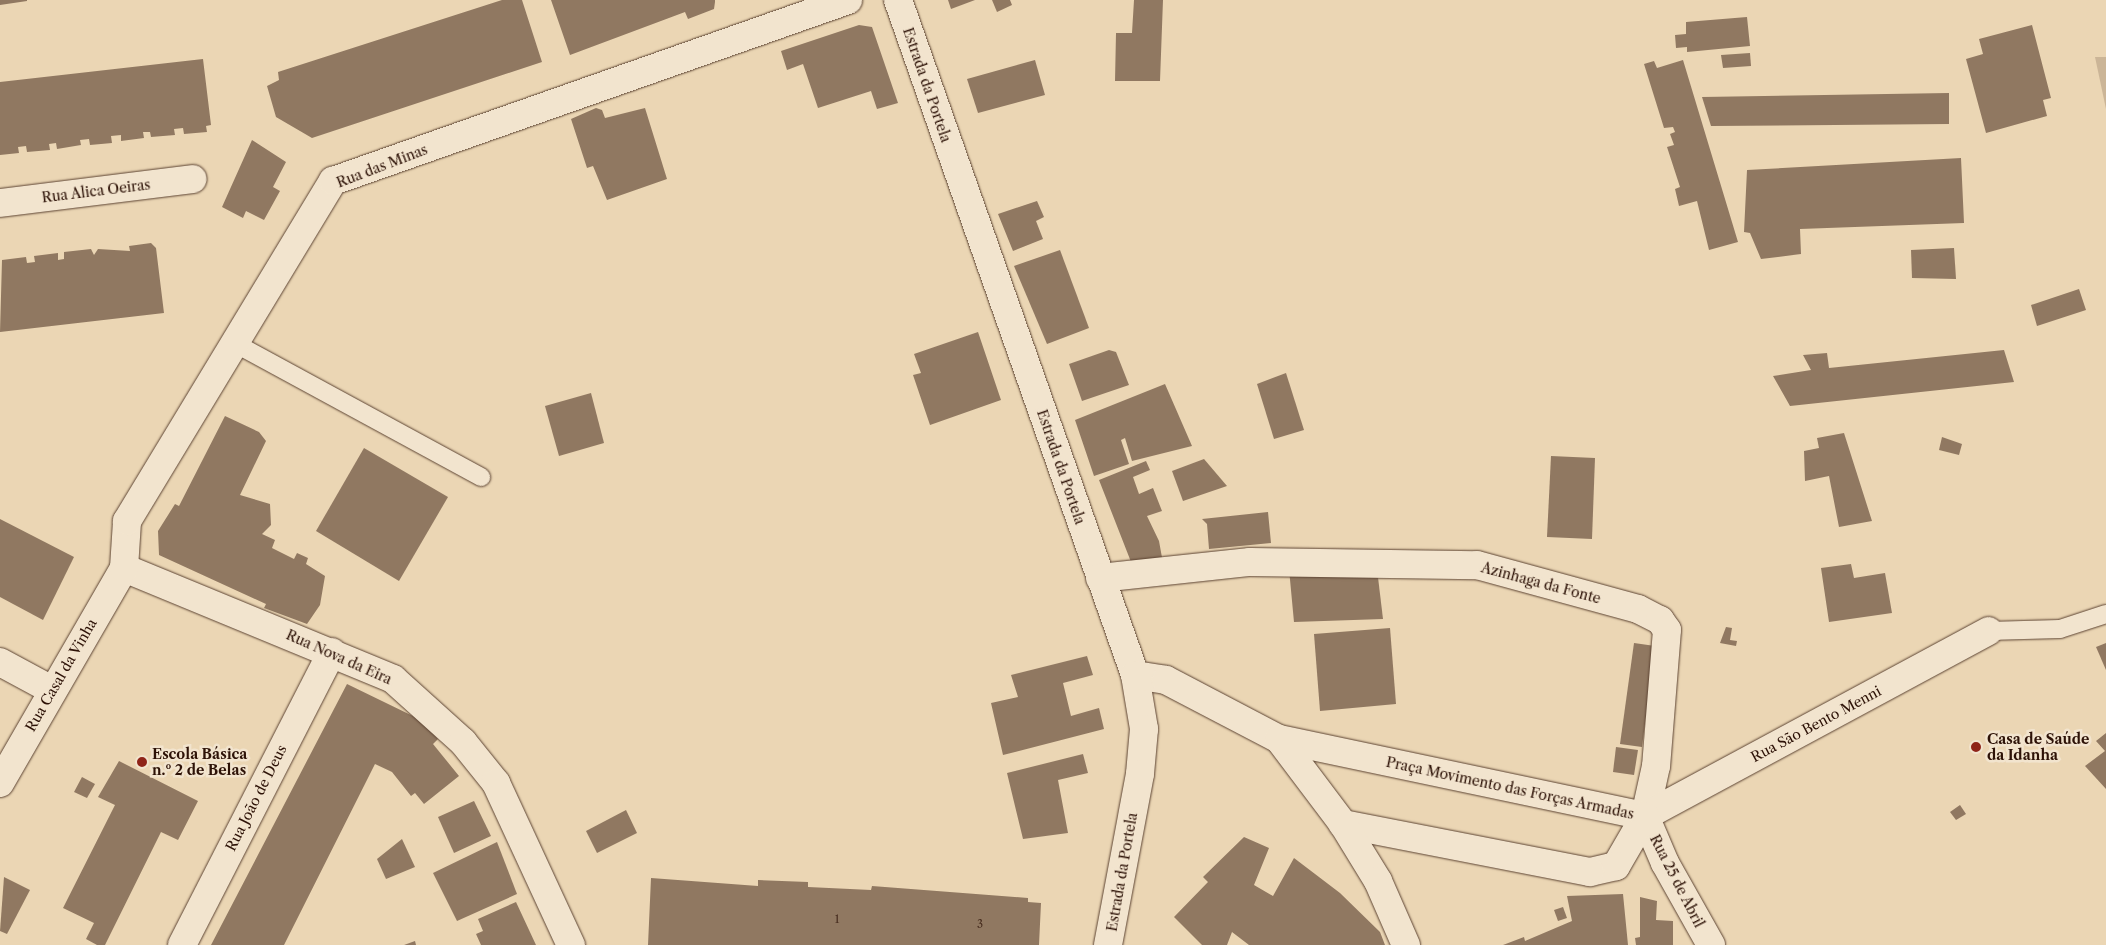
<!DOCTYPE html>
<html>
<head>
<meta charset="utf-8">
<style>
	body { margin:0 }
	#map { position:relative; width:2106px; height:945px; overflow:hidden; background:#ebd6b4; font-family:"Libre Caslon Text",serif }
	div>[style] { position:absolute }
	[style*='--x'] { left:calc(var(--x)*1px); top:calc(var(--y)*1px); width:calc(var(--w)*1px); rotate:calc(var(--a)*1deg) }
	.green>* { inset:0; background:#cbb597 }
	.building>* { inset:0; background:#907861 }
	.roads { filter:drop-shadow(0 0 1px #5c4332) drop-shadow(0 0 1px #5c4332) }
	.service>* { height:18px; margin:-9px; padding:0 9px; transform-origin:9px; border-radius:9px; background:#f2e4ce }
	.minor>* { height:28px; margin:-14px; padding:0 14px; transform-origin:14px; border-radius:14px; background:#f2e4ce }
	.dots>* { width:14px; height:14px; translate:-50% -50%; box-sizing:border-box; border:2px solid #f2e4ce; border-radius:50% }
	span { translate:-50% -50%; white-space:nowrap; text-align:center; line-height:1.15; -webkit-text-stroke:5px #f2e4ce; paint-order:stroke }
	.number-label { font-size:11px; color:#462c1e }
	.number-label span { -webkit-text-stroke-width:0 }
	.street-label { font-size:14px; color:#2d1207 }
	.poi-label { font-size:14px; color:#2d1207; font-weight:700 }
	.left { translate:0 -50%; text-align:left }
</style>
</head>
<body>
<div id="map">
	<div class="green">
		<i style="clip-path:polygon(2095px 57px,2106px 57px,2106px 109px)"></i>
	</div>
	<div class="building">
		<i style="clip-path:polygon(0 0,27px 0,27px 1px,0 5px)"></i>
		<i style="clip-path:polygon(502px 0,522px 0,542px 62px,312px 138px,276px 117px,267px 86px,279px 80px,278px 72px)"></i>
		<i style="clip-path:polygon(551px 0,715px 0,715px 2px,714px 9px,688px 19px,685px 12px,570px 55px)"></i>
		<i style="clip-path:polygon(948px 0,975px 0,951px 9px)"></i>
		<i style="clip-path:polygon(992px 0,1010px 0,1012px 5px,997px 12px)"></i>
		<i style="clip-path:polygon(1134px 0,1163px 0,1160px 81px,1115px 81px,1116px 33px,1132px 33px)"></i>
		<i style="clip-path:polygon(1747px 17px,1750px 46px,1687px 52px,1687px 47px,1676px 48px,1675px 35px,1686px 34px,1686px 22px)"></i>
		<i style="clip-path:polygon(859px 25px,872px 27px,898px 103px,877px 109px,871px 91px,818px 108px,803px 64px,787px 70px,781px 51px)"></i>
		<i style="clip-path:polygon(2032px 25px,2051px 98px,2043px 100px,2047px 116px,1986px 133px,1966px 59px,1983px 54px,1979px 39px)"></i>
		<i style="clip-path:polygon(1750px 53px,1751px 66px,1723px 68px,1721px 55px)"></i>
		<i style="clip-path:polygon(203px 59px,211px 125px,206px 126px,207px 132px,184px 134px,183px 128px,174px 129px,175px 135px,151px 137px,150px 132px,143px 132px,144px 138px,121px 141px,121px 135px,111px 136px,112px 143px,90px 145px,89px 139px,80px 140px,81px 145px,57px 149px,56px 143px,49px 144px,50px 150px,27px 152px,26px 146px,18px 147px,19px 153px,0 155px,0 82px)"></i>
		<i style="clip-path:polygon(1035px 60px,1045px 95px,978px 113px,967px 79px)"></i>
		<i style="clip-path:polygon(1683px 60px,1738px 242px,1709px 250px,1697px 201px,1679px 206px,1675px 189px,1680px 187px,1667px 147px,1674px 145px,1670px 134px,1675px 132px,1673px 127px,1664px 128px,1644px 64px,1654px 61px,1657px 68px)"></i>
		<i style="clip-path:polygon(1949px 93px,1949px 124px,1711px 126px,1702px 97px)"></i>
		<i style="clip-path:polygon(596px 108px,602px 110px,605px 118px,645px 108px,667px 179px,607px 200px,593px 166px,587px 168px,571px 119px)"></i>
		<i style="clip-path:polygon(252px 140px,286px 162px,273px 187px,280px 191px,264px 220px,246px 211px,243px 218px,222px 207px)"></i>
		<i style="clip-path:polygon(1961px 158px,1964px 223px,1800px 229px,1801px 254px,1761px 259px,1750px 233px,1744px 232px,1747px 170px)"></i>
		<i style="clip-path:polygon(1037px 201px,1044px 217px,1036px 221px,1043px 239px,1013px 251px,998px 214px)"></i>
		<i style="clip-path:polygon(151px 243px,156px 248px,164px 313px,0 332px,2px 260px,26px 257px,27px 263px,35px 262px,34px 256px,58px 253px,58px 260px,64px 259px,64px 252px,91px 249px,94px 255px,98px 249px,130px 251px,129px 246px)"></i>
		<i style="clip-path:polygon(1954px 248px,1956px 279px,1912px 278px,1911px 250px)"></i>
		<i style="clip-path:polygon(1060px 250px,1089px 328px,1047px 344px,1014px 266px)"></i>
		<i style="clip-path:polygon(2079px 289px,2086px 310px,2037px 326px,2031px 305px)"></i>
		<i style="clip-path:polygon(978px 332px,1001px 400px,930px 425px,913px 375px,921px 373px,914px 354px)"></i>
		<i style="clip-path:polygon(1109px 350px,1116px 352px,1129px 385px,1082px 401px,1069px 364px)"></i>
		<i style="clip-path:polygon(2004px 350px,2014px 382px,1790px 406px,1773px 376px,1811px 370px,1803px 355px,1827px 353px,1829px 368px)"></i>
		<i style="clip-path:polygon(1286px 373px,1304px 430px,1274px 439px,1257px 384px)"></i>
		<i style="clip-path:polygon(1165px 384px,1192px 446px,1132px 461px,1125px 438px,1121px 440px,1129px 464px,1094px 476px,1075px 420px)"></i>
		<i style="clip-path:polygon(591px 393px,604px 443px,559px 456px,545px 406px)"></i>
		<i style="clip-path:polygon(225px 416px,259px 432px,266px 441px,240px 495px,270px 504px,271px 525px,262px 534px,275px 540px,272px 548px,294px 559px,297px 553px,308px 558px,306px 564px,325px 576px,320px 605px,307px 624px,264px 608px,266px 604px,159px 555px,158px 531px,175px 504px,179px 506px)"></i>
		<i style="clip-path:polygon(1844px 433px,1872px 521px,1839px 527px,1829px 476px,1805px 481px,1804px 451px,1819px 448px,1817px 438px)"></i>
		<i style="clip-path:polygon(1942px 437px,1962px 444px,1959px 455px,1939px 450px)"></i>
		<i style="clip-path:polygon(364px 448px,448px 497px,399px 581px,316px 531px)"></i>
		<i style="clip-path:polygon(1551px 456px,1595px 458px,1592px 539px,1547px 537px)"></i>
		<i style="clip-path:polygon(1204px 459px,1227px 486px,1183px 501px,1172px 471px)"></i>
		<i style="clip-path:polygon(1146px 461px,1150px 470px,1133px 477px,1139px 494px,1153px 488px,1162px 511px,1147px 516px,1159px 541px,1163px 563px,1133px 567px,1099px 480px)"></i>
		<i style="clip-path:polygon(1268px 512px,1271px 543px,1209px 549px,1207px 524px,1202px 519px)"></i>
		<i style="clip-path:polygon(0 519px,74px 557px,43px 620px,0 597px)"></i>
		<i style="clip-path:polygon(1851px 564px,1854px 578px,1885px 573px,1892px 613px,1829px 622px,1821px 568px)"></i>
		<i style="clip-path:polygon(1289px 569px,1377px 569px,1383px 619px,1294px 622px)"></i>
		<i style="clip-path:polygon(1726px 627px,1732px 628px,1730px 640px,1737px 641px,1736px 646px,1720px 643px)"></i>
		<i style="clip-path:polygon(1390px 628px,1396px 704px,1320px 711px,1314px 634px)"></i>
		<i style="clip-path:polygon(1634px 643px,1655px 646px,1642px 747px,1620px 744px)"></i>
		<i style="clip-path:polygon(2106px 643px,2106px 670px,2096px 647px)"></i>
		<i style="clip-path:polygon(1087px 656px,1093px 675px,1063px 683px,1071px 716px,1099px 708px,1104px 729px,1003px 755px,991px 703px,1018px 697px,1011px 675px)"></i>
		<i style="clip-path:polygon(347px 684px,419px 719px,438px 739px,433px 744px,459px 776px,424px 804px,415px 793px,411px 796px,392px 772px,375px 764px,284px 945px,211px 945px)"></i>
		<i style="clip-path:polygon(2106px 733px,2106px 789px,2085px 766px,2105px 751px,2096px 741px)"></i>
		<i style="clip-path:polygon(1616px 747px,1638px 750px,1634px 775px,1613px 772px)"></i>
		<i style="clip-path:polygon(1083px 754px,1088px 773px,1058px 780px,1068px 833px,1023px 839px,1007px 773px)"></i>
		<i style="clip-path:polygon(119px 761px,198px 801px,178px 840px,161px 832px,105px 945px,97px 945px,86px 939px,94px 923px,63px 908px,115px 805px,98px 797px)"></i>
		<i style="clip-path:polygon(82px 777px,95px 784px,87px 798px,74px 792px)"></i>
		<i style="clip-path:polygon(474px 801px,491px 836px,454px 853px,438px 817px)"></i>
		<i style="clip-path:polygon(1960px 805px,1966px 814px,1956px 820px,1950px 812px)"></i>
		<i style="clip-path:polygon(626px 810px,637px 833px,597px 853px,586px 831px)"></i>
		<i style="clip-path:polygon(1244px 837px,1269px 848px,1254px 885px,1273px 896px,1294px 858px,1340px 893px,1380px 932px,1385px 945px,1249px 945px,1232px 932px,1227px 945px,1202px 945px,1174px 917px,1208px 882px,1203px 877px)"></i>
		<i style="clip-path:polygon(402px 839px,415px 867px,386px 879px,377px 859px)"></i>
		<i style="clip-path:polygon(497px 842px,517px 894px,457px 921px,433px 873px)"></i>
		<i style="clip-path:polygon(4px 877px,30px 890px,7px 934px,0 931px)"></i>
		<i style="clip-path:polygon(651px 878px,758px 886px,758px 880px,808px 882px,808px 887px,871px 890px,872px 886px,1028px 898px,1028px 902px,1041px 903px,1039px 945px,648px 945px)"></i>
		<i style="clip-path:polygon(1623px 894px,1628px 945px,1503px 945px,1524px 937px,1525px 941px,1572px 921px,1567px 896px)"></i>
		<i style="clip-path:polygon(1640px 897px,1657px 901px,1656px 920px,1673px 921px,1673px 945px,1636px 945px,1635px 938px,1640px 937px)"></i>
		<i style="clip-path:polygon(516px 902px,536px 945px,481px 945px,476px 934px,483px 931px,478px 919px)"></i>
		<i style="clip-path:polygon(1563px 907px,1567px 918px,1558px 921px,1554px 910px)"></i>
		<i style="clip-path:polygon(415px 941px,416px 945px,404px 945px)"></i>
	</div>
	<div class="roads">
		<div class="service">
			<i style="--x:236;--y:344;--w:279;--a:28.5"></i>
			<i style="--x:1988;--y:631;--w:72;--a:-1.6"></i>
			<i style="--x:2060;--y:629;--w:48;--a:-18.1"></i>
		</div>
		<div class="minor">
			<i style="--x:898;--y:0;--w:715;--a:70.65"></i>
			<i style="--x:1135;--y:675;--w:55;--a:80.5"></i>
			<i style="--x:1144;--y:729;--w:45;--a:95.1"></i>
			<i style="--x:1140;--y:774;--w:174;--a:100.6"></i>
			<i style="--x:0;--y:203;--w:194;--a:-7.1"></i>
			<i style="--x:124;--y:568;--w:291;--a:22.4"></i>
			<i style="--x:393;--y:679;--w:94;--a:42"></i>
			<i style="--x:463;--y:742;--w:53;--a:51.2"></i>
			<i style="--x:496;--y:783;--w:179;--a:65.2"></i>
			<i style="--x:1100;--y:578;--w:151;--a:-6.1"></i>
			<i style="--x:1250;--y:562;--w:227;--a:0.8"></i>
			<i style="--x:1477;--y:565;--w:167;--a:15.3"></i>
			<i style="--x:1638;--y:609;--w:25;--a:27"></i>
			<i style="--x:1660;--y:620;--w:12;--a:55"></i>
			<i style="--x:1667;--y:630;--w:136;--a:94.6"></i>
			<i style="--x:1656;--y:766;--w:51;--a:102.4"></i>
			<i style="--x:1645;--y:816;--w:58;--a:120.1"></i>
			<i style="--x:1616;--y:866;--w:27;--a:167"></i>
			<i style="--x:1590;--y:872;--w:252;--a:-169"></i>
			<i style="--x:0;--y:662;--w:59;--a:28.3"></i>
			<i style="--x:1135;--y:675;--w:31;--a:9"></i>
			<i style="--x:1166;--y:680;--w:127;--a:27.6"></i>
			<i style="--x:1279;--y:739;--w:374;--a:11.9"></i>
			<i style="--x:1279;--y:739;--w:106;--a:53"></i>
			<i style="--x:1343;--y:824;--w:67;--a:58.4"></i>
			<i style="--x:1378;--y:881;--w:70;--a:66.4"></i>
			<i style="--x:0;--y:783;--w:248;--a:-60"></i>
			<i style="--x:124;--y:568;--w:47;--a:-86.3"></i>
			<i style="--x:127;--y:521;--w:398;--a:-58.8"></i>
			<i style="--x:333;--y:181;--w:546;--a:-19.36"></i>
			<i style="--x:1645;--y:816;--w:390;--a:-28.3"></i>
			<i style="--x:1645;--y:816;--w:51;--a:66.9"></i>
			<i style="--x:1665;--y:863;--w:94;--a:60.7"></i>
			<i style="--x:182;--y:945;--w:329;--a:-62.9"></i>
		</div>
	</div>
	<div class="dots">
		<i style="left:1976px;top:747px;background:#8f2418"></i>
		<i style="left:142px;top:762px;background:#8f2418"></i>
	</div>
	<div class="number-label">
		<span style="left:837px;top:919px">1</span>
		<span style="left:980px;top:924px">3</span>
	</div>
	<div class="street-label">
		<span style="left:927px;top:85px;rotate:71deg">Estrada da Portela</span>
		<span style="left:382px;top:166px;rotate:-21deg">Rua das Minas</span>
		<span style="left:96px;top:191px;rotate:-7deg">Rua Alica Oeiras</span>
		<span style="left:1061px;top:467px;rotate:71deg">Estrada da Portela</span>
		<span style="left:1541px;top:583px;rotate:15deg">Azinhaga da Fonte</span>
		<span style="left:339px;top:657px;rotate:24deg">Rua Nova da Eira</span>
		<span style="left:61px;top:675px;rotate:-60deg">Rua Casal da Vinha</span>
		<span style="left:1816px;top:724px;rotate:-28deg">Rua São Bento Menni</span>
		<span style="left:1510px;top:788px;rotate:12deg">Praça Movimento das Forças Armadas</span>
		<span style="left:256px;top:798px;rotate:-63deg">Rua João de Deus</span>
		<span style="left:1122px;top:872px;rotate:-80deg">Estrada da Portela</span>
		<span style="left:1677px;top:881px;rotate:63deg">Rua 25 de Abril</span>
	</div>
	<div class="poi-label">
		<span class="left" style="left:1987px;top:747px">Casa de Saúde<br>da Idanha</span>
		<span class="left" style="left:152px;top:762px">Escola Básica<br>n.º 2 de Belas</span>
	</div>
</div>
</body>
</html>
